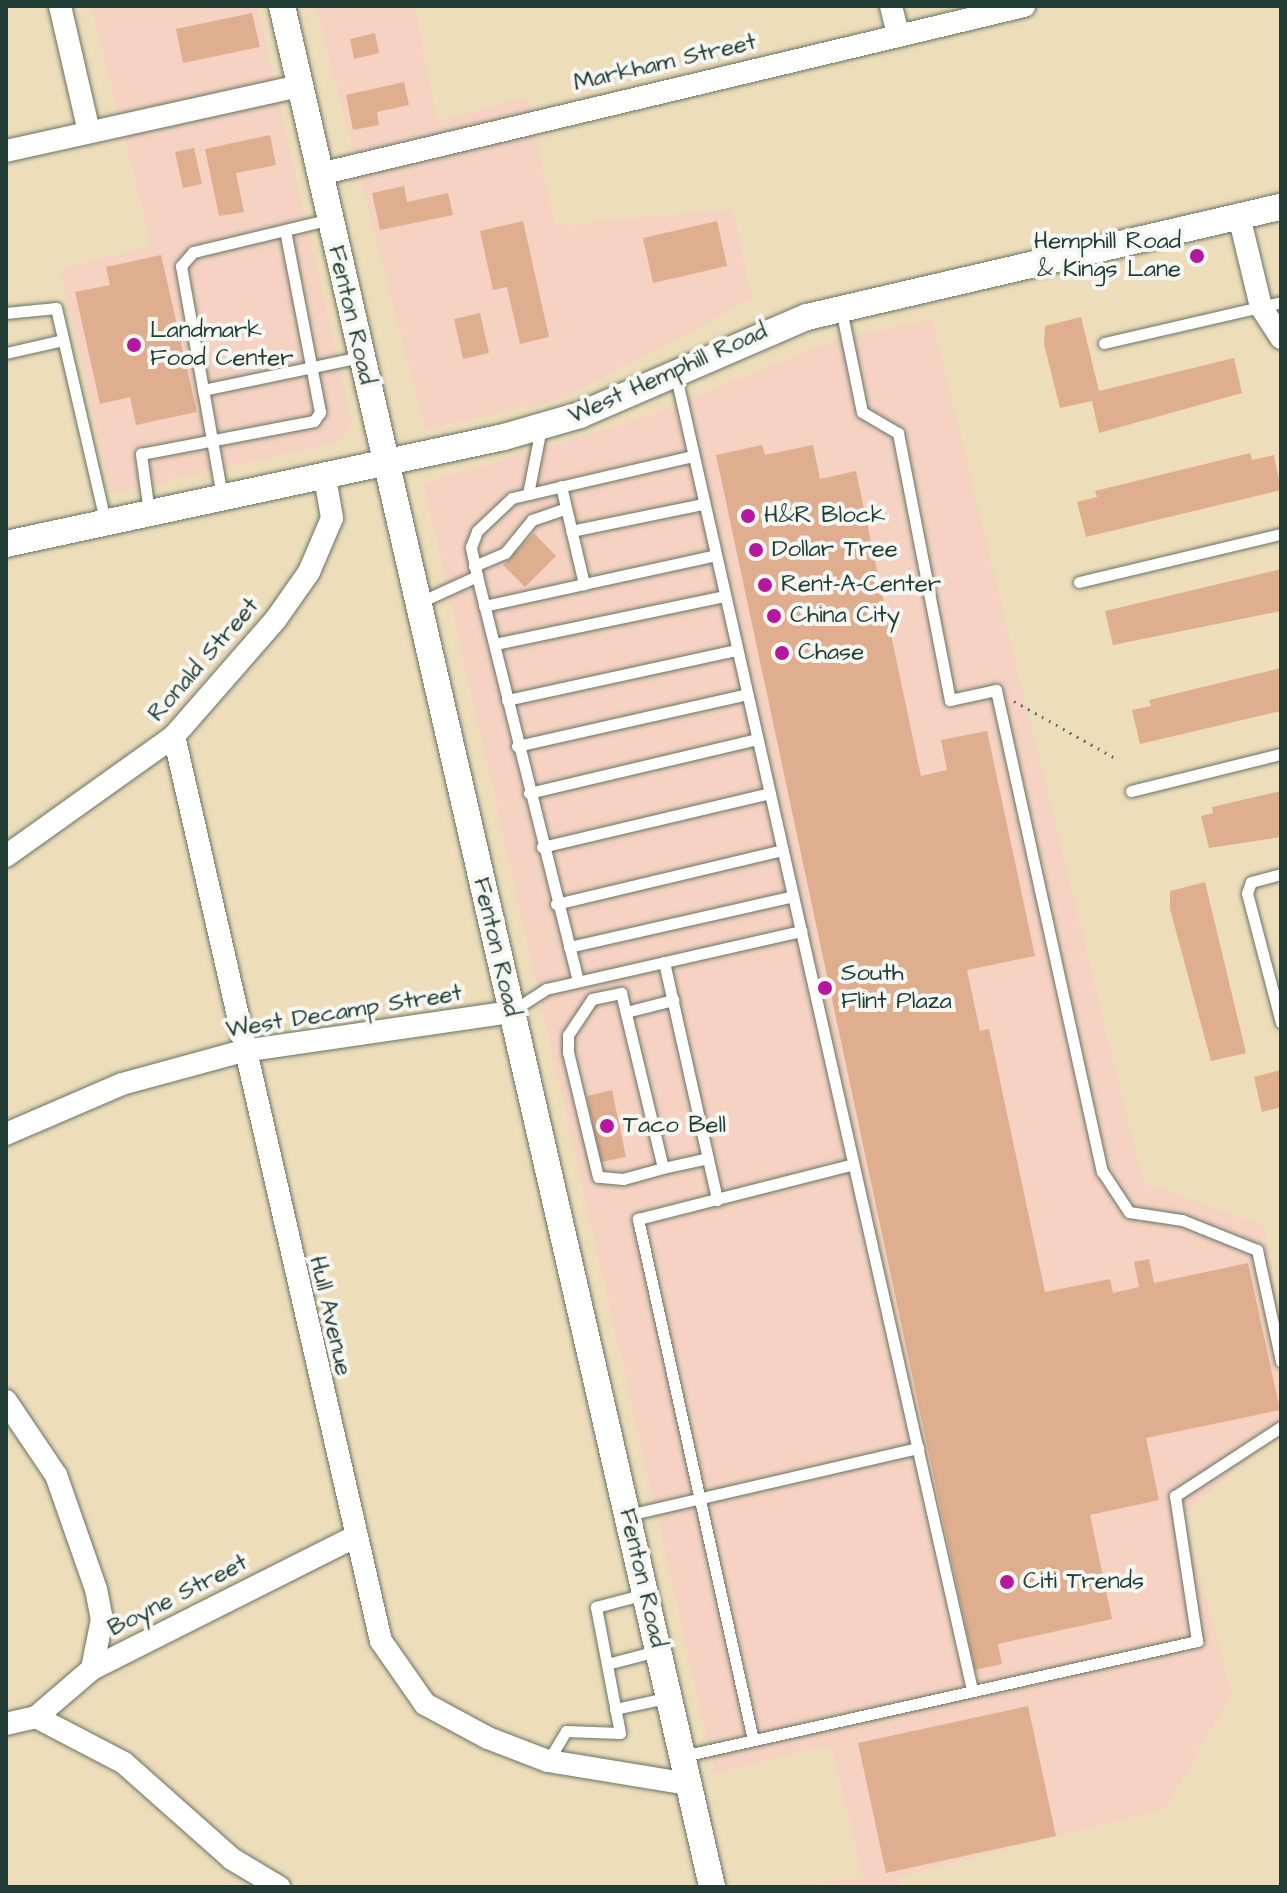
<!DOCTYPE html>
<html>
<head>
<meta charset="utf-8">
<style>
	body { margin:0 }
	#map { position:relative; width:1287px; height:1893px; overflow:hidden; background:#edb; font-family:"Architects Daughter",sans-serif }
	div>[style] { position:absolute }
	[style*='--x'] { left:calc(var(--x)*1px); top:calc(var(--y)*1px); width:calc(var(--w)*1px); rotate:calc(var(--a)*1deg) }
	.built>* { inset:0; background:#f5d2c2 }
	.building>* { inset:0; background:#dfae8f }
	.path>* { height:3px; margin-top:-1.5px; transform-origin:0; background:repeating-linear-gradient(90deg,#677563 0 2px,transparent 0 8px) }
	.roads { filter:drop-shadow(0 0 2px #677563) drop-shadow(0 0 2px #677563) }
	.service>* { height:11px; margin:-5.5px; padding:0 5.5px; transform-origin:5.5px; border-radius:5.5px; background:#fff }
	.minor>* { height:22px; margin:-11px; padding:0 11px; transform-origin:11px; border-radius:11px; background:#fff }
	.tertiary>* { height:26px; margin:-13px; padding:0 13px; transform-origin:13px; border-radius:13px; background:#fff }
	.dots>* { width:22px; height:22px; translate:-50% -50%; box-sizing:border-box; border:4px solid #f6f6f2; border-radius:50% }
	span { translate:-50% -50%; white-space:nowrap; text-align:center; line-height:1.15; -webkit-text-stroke:8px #f6f6f2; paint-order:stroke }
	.street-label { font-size:24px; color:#1f3d34 }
	.poi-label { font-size:24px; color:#1f3d34 }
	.right { translate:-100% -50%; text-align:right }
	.left { translate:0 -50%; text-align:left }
	.frame { position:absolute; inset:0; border:8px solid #1f3d34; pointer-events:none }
</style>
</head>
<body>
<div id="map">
	<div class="built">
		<i style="clip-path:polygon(92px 6px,257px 6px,352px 423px,341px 441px,111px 494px,60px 269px,151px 246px)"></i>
		<i style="clip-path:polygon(316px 6px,415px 6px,437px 121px,528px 97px,555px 226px,733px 209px,752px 299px,560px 400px,425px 429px)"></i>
		<i style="clip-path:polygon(932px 319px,1143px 1182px,1264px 1226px,1281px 1329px,1281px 1429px,1183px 1515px,1232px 1693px,1166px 1808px,899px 1877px,900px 1887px,781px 1887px,864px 1878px,831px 1745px,715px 1773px,424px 484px,660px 412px,829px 342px)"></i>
	</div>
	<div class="building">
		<i style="clip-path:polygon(252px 13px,260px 47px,183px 63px,176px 29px)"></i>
		<i style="clip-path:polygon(375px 33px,379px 53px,354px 59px,350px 39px)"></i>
		<i style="clip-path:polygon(404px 82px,409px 105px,377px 112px,379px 125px,353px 130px,346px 95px)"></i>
		<i style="clip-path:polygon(270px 135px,276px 165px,236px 173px,244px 212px,219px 216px,205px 149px)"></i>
		<i style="clip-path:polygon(194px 148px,202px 184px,183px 188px,175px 152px)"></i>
		<i style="clip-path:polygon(404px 186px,407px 202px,448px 193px,453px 215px,380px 230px,372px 193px)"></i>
		<i style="clip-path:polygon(523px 221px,549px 337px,520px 344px,507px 287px,493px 290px,480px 231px)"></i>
		<i style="clip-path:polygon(717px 221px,727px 266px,653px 283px,643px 238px)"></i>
		<i style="clip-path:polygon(161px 255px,197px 412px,136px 425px,130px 397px,100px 404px,75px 292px,110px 285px,106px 267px)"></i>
		<i style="clip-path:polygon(480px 313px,489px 353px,463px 359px,454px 319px)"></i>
		<i style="clip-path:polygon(1081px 317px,1099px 391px,1234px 358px,1242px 393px,1099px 433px,1092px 401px,1060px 408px,1044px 344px,1045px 326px)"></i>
		<i style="clip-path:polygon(762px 445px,765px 455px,813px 445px,820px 479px,856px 471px,921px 776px,947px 770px,941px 740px,987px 731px,1035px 956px,967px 970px,980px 1031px,989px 1029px,1045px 1292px,1110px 1279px,1113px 1293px,1139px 1287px,1134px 1262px,1149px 1259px,1154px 1283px,1248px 1263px,1280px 1410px,1146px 1438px,1159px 1500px,1090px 1515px,1112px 1619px,998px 1644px,1002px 1664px,975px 1670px,716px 455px)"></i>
		<i style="clip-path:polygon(1250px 453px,1252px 460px,1274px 455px,1281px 490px,1086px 537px,1077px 502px,1097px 497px,1095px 491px)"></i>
		<i style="clip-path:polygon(534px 533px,556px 556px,525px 587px,503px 565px)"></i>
		<i style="clip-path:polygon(1281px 569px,1281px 611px,1113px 645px,1105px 611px)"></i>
		<i style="clip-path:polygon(1281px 668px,1281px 711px,1140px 744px,1132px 710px,1151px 706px,1149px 700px)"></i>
		<i style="clip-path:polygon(1281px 791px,1281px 837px,1209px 848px,1201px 816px,1213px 813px,1212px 807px)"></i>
		<i style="clip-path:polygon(1205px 882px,1246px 1053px,1211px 1061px,1170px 909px,1170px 891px)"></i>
		<i style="clip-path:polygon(1281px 1070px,1281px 1107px,1262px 1112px,1254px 1077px)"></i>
		<i style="clip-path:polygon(612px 1090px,626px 1157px,601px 1162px,587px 1096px)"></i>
		<i style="clip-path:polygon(1028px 1706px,1056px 1836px,886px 1873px,858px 1743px)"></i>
	</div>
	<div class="path">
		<i style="--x:1014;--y:701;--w:116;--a:29.4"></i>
	</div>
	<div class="roads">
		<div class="service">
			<i style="--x:841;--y:309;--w:105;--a:78.5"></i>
			<i style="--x:862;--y:412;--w:42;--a:30.3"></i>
			<i style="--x:898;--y:433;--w:272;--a:79"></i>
			<i style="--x:950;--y:700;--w:47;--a:-12.3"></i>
			<i style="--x:996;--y:690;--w:493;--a:77.6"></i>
			<i style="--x:1102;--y:1171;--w:49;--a:56.6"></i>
			<i style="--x:1129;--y:1212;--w:54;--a:8.6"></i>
			<i style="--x:1182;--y:1220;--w:81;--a:21.8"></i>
			<i style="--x:1257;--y:1250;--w:114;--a:77.8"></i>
			<i style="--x:6;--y:313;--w:50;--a:-5.7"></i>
			<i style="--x:56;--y:308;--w:219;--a:77"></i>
			<i style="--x:1104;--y:343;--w:182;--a:-13"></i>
			<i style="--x:6;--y:353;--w:58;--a:-12.8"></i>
			<i style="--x:675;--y:372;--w:1351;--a:77.3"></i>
			<i style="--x:203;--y:390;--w:161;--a:-11.8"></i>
			<i style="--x:561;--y:486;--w:101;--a:76.8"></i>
			<i style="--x:584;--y:584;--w:135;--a:-12.4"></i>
			<i style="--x:528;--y:494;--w:67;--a:-78.9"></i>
			<i style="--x:222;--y:496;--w:234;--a:-100.1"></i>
			<i style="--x:181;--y:266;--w:18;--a:-49"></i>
			<i style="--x:193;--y:252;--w:141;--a:-13.5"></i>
			<i style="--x:149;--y:512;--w:59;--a:-97.9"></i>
			<i style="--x:141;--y:454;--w:176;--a:-10.8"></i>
			<i style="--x:314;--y:421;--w:11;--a:-56"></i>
			<i style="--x:320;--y:412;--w:185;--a:-100.9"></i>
			<i style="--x:571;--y:531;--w:135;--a:-11.6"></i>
			<i style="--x:474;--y:566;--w:34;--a:-23"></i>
			<i style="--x:505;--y:553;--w:43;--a:-50.7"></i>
			<i style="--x:532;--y:520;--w:36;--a:-19"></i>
			<i style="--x:477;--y:576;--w:30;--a:-102"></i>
			<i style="--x:471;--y:547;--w:17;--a:-69"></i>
			<i style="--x:477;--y:531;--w:48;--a:-43.3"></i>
			<i style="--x:512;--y:498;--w:186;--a:-13.1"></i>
			<i style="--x:1079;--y:582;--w:208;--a:-13.4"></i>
			<i style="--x:418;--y:603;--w:65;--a:-24.6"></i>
			<i style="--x:477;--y:576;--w:417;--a:76"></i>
			<i style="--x:484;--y:606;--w:102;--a:-12.4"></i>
			<i style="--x:495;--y:644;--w:235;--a:-11.8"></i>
			<i style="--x:507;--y:700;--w:235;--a:-12.3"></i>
			<i style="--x:517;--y:746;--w:236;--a:-12.7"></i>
			<i style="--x:1131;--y:791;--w:154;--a:-13.9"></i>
			<i style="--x:529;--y:793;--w:234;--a:-13.3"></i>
			<i style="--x:542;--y:847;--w:234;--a:-13.3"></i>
			<i style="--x:1281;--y:874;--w:31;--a:165"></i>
			<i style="--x:1251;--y:882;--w:12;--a:110"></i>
			<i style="--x:1247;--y:893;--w:134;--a:75.3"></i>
			<i style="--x:556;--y:904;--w:233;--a:-13.4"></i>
			<i style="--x:569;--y:947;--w:230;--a:-12.8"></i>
			<i style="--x:664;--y:962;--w:244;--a:77.4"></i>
			<i style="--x:512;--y:1011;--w:40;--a:-32.9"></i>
			<i style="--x:546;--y:989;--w:262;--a:-12.8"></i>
			<i style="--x:626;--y:1012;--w:49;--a:-14.3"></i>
			<i style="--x:663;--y:1168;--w:41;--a:164.6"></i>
			<i style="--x:623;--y:1179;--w:25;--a:-175"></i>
			<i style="--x:598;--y:1177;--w:129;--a:-103.5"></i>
			<i style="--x:568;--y:1052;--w:17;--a:-90"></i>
			<i style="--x:568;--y:1035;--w:43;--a:-56.3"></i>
			<i style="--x:592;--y:999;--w:30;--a:-12"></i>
			<i style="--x:621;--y:993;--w:180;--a:76.5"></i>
			<i style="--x:663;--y:1168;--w:46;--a:-12.5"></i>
			<i style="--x:628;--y:1515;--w:298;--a:-13"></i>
			<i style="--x:607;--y:1664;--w:52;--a:-14.6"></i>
			<i style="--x:615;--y:1709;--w:56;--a:-12.3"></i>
			<i style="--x:753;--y:1740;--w:534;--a:-102.45"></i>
			<i style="--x:638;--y:1219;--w:222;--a:-14.3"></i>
			<i style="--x:683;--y:1756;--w:527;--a:-12.61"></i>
			<i style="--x:1197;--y:1641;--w:147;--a:-98.6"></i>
			<i style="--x:1175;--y:1496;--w:126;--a:-33.1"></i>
			<i style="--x:548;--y:1761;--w:35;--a:-59"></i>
			<i style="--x:566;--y:1731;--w:54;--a:2.1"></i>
			<i style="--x:620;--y:1733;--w:128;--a:-100.8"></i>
			<i style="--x:596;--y:1607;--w:51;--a:-14.9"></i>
		</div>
		<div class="minor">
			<i style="--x:60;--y:6;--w:129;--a:77"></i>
			<i style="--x:891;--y:6;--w:30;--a:76"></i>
			<i style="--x:6;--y:151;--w:301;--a:-12.5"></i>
			<i style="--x:320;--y:174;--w:724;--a:-13.42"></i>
			<i style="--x:1239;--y:216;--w:94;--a:76.4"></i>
			<i style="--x:1261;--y:307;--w:37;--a:57"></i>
			<i style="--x:174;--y:736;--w:928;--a:77.12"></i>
			<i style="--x:381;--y:1641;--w:77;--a:55.1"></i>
			<i style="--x:425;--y:1704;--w:72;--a:28.4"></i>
			<i style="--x:488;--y:1738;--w:64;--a:21"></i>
			<i style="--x:548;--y:1761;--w:143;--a:9.3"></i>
			<i style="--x:6;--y:856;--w:206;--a:-35.5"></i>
			<i style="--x:174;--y:736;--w:155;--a:-48.9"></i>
			<i style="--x:276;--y:619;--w:57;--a:-54.9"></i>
			<i style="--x:309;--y:572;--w:59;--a:-66.9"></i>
			<i style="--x:332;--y:518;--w:42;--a:-99.7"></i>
			<i style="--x:6;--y:1134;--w:126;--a:-23.3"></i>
			<i style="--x:122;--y:1084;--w:125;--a:-15.3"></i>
			<i style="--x:243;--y:1051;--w:271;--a:-8.3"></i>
			<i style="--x:6;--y:1401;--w:89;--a:56"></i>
			<i style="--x:56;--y:1475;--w:121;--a:70.7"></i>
			<i style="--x:96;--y:1589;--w:31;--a:79"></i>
			<i style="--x:102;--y:1619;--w:51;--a:101.3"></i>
			<i style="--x:36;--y:1717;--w:99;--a:27.6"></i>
			<i style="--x:124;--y:1763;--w:144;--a:41.6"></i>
			<i style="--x:232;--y:1859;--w:55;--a:30.8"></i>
			<i style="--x:6;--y:1724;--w:31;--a:-13"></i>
			<i style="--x:36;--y:1717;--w:74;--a:-40.6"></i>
			<i style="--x:92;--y:1669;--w:293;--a:-26.7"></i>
		</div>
		<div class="tertiary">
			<i style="--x:282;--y:6;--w:1930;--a:77.12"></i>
			<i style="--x:6;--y:544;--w:509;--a:-12.13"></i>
			<i style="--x:504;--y:437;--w:79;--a:-16.1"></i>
			<i style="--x:580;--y:415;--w:247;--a:-23.4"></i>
			<i style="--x:807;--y:317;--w:487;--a:-13.1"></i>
		</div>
	</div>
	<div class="dots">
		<i style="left:1197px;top:256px;background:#b5179e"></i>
		<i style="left:134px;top:345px;background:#b5179e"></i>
		<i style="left:748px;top:516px;background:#b5179e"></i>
		<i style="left:756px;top:550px;background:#b5179e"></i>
		<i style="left:765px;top:585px;background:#b5179e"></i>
		<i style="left:774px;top:616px;background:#b5179e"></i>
		<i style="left:782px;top:653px;background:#b5179e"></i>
		<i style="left:825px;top:988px;background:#b5179e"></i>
		<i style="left:607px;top:1126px;background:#b5179e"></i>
		<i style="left:1007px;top:1582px;background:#b5179e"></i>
	</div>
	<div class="street-label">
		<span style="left:665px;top:63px;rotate:-13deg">Markham Street</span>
		<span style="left:351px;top:315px;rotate:77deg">Fenton Road</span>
		<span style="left:668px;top:374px;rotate:-24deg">West Hemphill Road</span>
		<span style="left:204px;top:660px;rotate:-49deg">Ronald Street</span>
		<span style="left:496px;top:947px;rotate:77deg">Fenton Road</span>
		<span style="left:344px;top:1012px;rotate:-9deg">West Decamp Street</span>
		<span style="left:330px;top:1316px;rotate:77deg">Hull Avenue</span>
		<span style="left:642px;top:1578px;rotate:77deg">Fenton Road</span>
		<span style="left:178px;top:1596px;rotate:-27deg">Boyne Street</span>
	</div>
	<div class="poi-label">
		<span class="right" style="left:1181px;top:256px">Hemphill Road<br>&amp; Kings Lane</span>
		<span class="left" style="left:150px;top:345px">Landmark<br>Food Center</span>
		<span class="left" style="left:764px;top:516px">H&amp;R Block</span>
		<span class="left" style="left:772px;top:550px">Dollar Tree</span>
		<span class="left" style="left:781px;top:585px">Rent-A-Center</span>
		<span class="left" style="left:790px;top:616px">China City</span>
		<span class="left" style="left:798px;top:653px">Chase</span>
		<span class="left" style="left:841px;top:988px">South<br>Flint Plaza</span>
		<span class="left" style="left:623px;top:1126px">Taco Bell</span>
		<span class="left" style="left:1023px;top:1582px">Citi Trends</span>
	</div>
	<div class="frame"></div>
</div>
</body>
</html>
